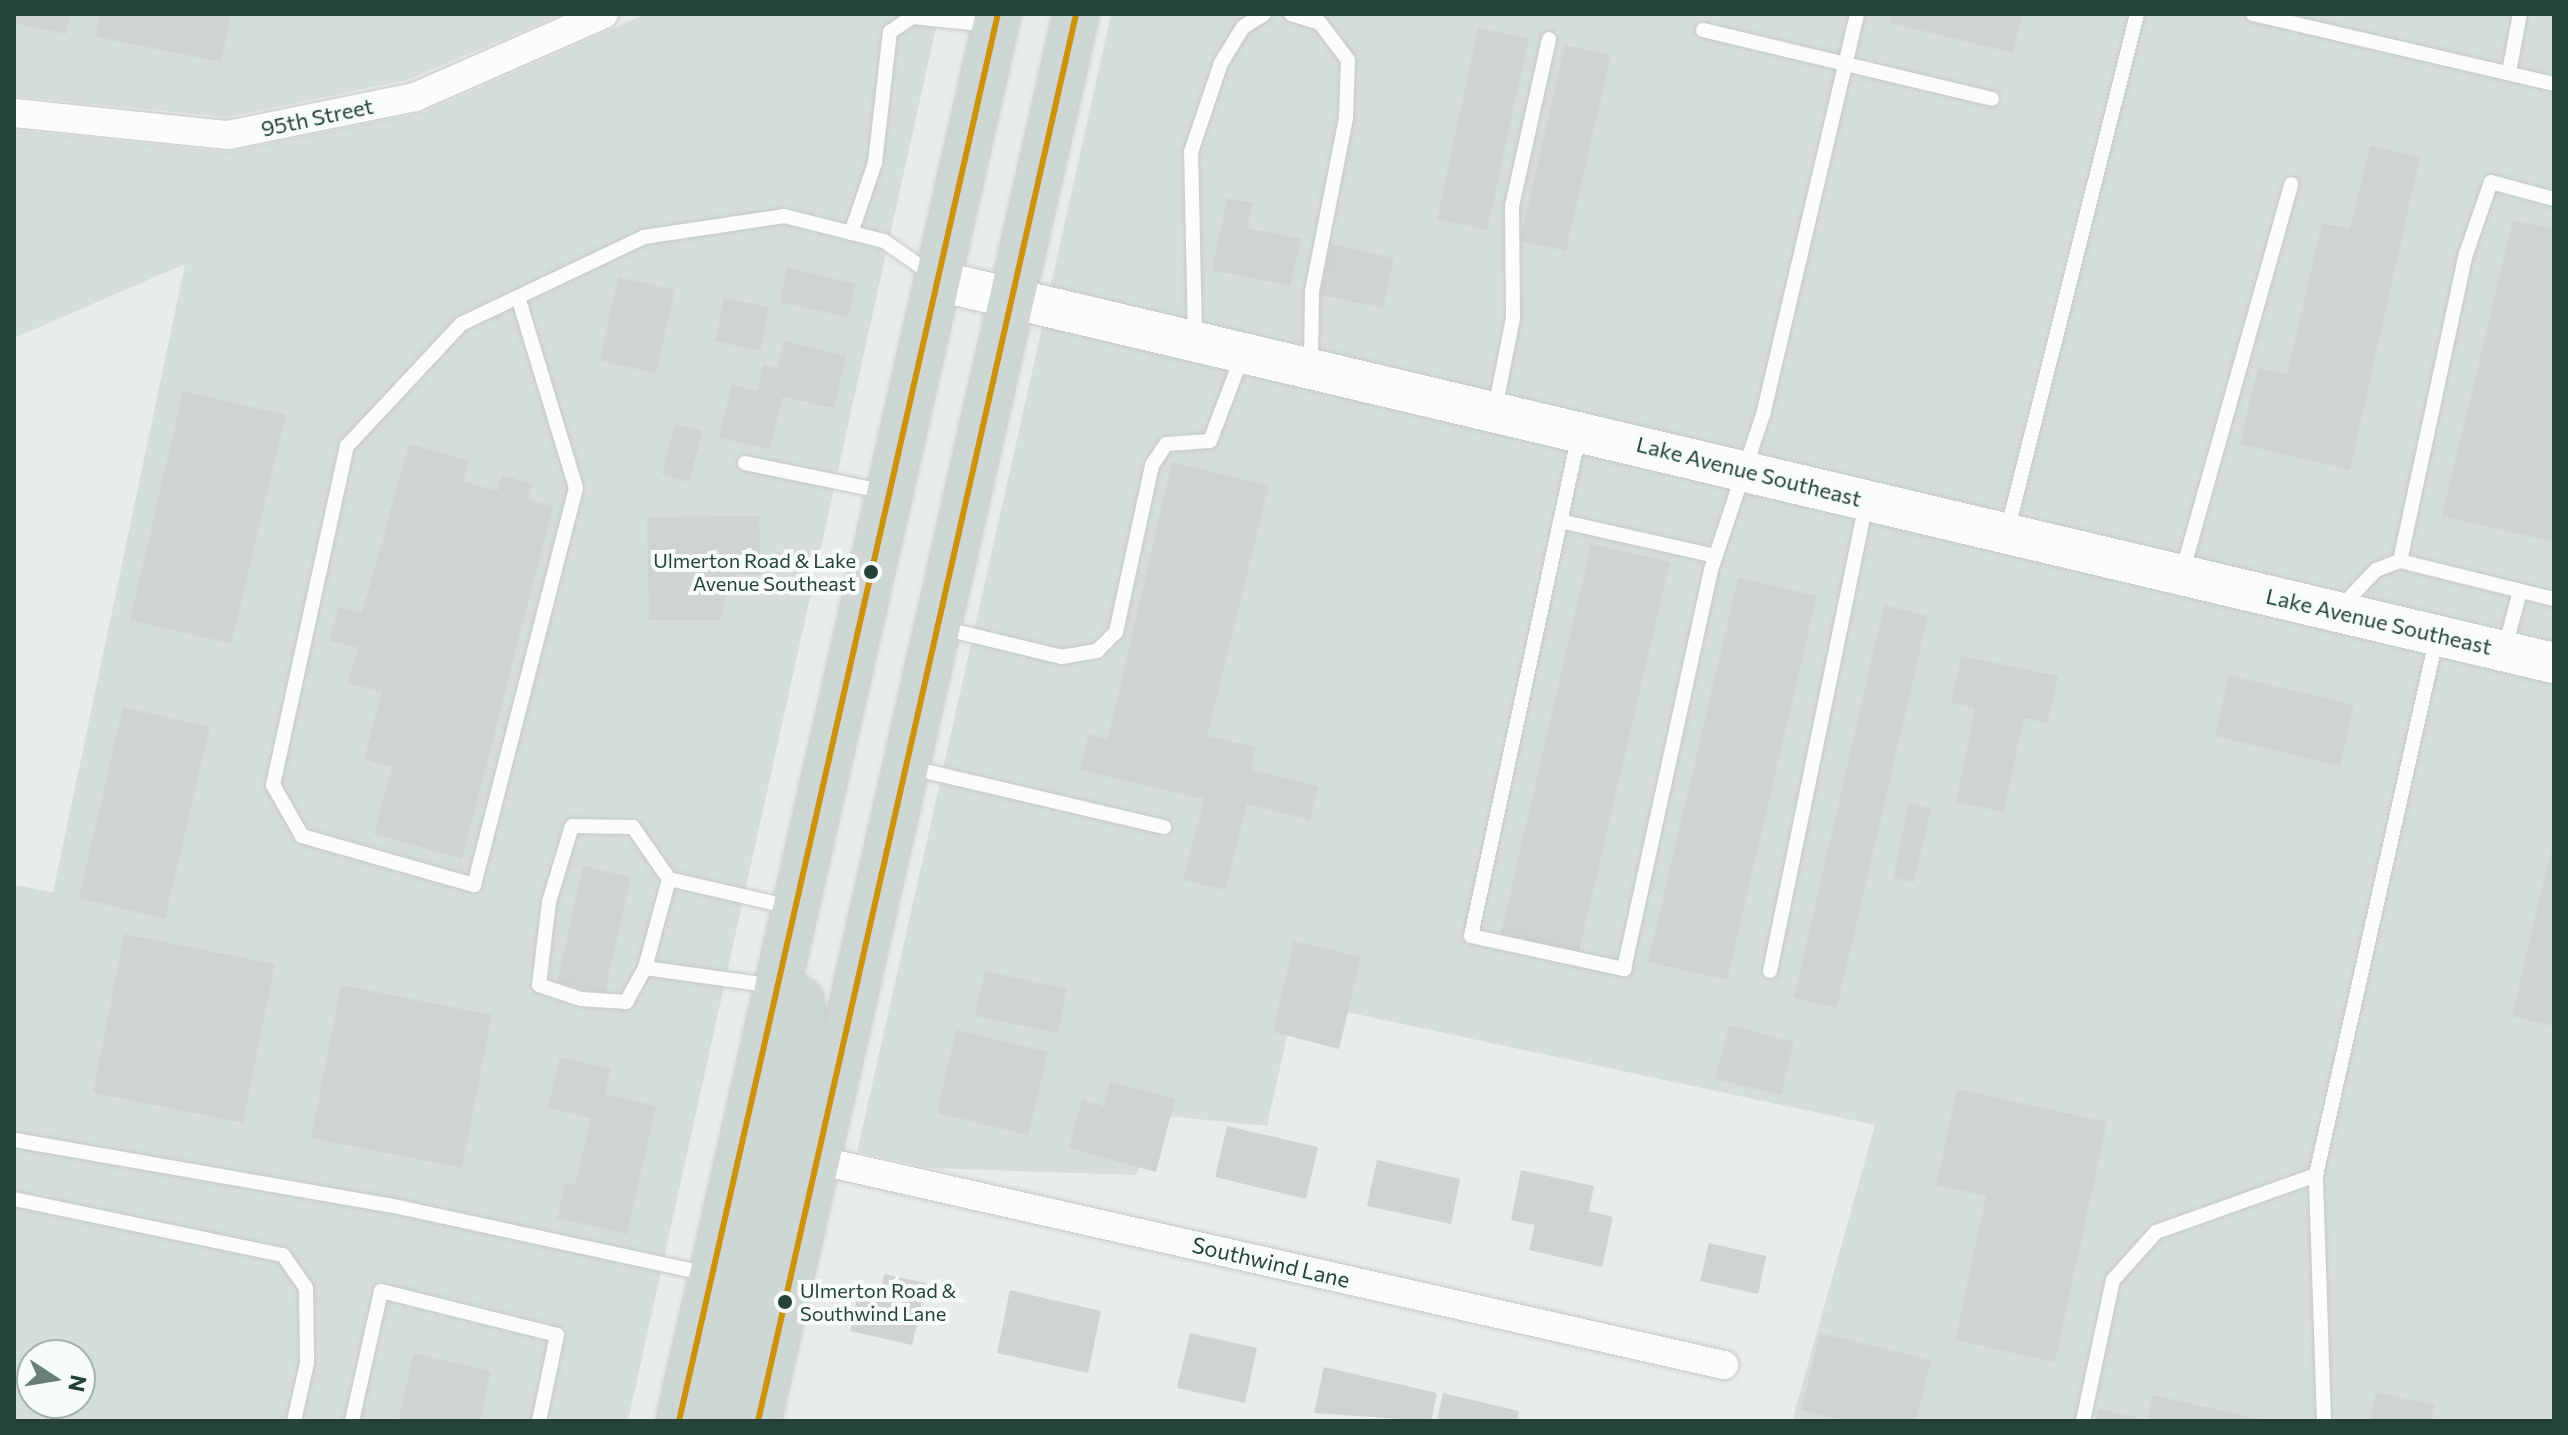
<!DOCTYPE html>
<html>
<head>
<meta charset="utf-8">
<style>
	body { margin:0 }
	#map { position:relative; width:2568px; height:1435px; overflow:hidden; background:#e8edeb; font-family:Commissioner,sans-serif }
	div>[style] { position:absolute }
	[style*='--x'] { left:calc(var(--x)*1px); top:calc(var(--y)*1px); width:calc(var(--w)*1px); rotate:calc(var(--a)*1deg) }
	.built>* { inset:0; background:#d6dedb }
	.building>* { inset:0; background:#cfd4d2 }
	.roads { filter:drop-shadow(0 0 2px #c5cac8) drop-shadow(0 0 2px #c5cac8) }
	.lane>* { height:14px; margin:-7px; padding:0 7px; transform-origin:7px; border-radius:7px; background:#fcfcfc }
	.street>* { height:28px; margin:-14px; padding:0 14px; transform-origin:14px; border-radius:14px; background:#fcfcfc }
	.secondary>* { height:40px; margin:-20px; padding:0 20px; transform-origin:20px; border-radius:20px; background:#fcfcfc }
	.primary>* { height:44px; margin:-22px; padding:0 22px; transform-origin:22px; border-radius:22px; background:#cfd7d5 }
	.bus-1>* { height:6px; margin:-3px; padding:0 3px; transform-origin:3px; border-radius:3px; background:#cd920c }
	.dots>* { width:22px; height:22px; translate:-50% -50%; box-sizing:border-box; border:4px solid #f7fbf9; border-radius:50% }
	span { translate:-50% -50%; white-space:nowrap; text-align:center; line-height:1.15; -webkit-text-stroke:8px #f7fbf9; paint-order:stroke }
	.bus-label { font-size:20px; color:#24423a }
	.right { translate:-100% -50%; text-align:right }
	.left { translate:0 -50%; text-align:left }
	.street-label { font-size:22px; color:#24423a }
	.frame { position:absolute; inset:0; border:16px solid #24423a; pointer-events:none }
	.north { position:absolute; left:16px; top:1339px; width:80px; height:80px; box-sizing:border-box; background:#f7fbf9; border:2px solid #a3b1ad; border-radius:50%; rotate:102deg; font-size:22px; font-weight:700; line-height:32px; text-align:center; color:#24423a }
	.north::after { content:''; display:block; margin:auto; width:28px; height:36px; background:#697e78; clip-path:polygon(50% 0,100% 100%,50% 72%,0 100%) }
</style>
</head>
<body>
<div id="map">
	<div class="built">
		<i style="clip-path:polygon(14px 14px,562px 14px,407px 80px,227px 117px,14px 96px)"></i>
		<i style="clip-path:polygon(evenodd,646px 14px,939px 14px,628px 1421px,14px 1421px,14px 885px,53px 892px,185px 264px,14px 338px,14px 130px,227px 152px,424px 112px,646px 14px,32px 1355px,80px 1355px,80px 1403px,32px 1403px,32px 1355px)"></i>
		<i style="clip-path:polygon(1111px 14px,2554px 14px,2554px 645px,1050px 289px)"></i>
		<i style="clip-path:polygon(1043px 323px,2554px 681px,2554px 1421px,1792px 1421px,1875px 1125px,1295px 1001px,1267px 1126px,1166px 1116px,1136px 1175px,930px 1168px,857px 1152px)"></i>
	</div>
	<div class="building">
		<i style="clip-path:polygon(14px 14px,70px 14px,66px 34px,14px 23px)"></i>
		<i style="clip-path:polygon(100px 14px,231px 14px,221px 62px,96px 37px)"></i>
		<i style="clip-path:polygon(1892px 14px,2022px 14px,2013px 53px,1890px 23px)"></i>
		<i style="clip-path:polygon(1478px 28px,1529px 38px,1487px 230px,1437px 219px)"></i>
		<i style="clip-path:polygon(1565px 45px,1611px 55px,1566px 251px,1520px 241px)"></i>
		<i style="clip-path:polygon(2370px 146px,2420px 157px,2350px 470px,2240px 444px,2258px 368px,2287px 374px,2322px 223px,2350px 229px)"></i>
		<i style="clip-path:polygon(1227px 198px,1253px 203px,1248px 228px,1301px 239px,1290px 286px,1212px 270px)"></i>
		<i style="clip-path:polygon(2513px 220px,2554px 229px,2554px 542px,2442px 516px)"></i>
		<i style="clip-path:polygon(1331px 244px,1394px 258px,1383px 308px,1320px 295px)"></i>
		<i style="clip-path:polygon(787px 268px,856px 284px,848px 317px,780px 302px)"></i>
		<i style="clip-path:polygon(618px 277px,675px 290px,656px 373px,600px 361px)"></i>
		<i style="clip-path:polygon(724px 298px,769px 307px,761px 351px,715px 341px)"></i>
		<i style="clip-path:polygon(784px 341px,846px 356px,834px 408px,783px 397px,770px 449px,719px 438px,732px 385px,757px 391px,763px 365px,777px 368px)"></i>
		<i style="clip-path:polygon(183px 391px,286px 415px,231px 644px,130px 620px)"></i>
		<i style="clip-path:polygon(675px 424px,703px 431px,689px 482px,662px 474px)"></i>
		<i style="clip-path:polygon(409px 444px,469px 461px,464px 482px,497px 491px,502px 475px,532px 484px,528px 499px,553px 506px,462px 859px,374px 834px,392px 767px,364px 759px,382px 692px,348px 683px,358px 648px,329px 640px,338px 607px,362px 613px)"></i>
		<i style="clip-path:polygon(1172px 462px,1269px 486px,1207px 736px,1256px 747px,1251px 770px,1318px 786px,1310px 820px,1247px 804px,1225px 890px,1183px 880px,1204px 799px,1080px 770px,1089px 734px,1108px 739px)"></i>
		<i style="clip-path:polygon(759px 516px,761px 575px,731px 575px,720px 620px,649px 620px,647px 517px)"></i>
		<i style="clip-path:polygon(1591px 544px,1670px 562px,1579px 952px,1501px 933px)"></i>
		<i style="clip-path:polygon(1738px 578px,1817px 596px,1727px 980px,1648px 962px)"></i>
		<i style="clip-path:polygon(1884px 605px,1928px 616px,1837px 1008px,1794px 998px)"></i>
		<i style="clip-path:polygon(1961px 656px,2058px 676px,2048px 723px,2024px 718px,2004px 812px,1956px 802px,1975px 708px,1951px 703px)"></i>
		<i style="clip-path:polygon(2229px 675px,2354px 705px,2340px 766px,2215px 736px)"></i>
		<i style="clip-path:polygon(123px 707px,210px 727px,165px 919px,79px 898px)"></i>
		<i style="clip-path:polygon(1909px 803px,1931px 808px,1914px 882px,1893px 878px)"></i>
		<i style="clip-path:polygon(2553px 841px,2554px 841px,2554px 1026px,2512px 1016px)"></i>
		<i style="clip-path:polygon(583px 866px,631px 877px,605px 993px,557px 983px)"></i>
		<i style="clip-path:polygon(124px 934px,275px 964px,243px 1123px,93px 1093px)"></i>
		<i style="clip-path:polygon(1294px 941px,1361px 957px,1339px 1049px,1273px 1032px)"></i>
		<i style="clip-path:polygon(985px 971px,1067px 989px,1058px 1033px,975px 1016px)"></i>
		<i style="clip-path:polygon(341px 985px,492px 1015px,462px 1168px,311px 1138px)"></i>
		<i style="clip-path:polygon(1729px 1025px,1794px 1042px,1781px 1095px,1715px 1079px)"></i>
		<i style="clip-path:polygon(956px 1030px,1048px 1052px,1028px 1135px,937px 1113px)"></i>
		<i style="clip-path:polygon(560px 1057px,611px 1069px,605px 1094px,656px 1106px,627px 1234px,557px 1218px,565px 1183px,575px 1185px,591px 1118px,548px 1108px)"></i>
		<i style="clip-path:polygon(1110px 1082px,1175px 1099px,1156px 1172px,1069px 1148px,1082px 1099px,1104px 1106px)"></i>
		<i style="clip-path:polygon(1957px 1089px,2107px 1122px,2055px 1362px,1955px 1340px,1986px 1196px,1936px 1185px)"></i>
		<i style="clip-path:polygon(1227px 1126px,1318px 1147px,1306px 1199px,1215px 1177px)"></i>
		<i style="clip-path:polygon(1377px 1160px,1460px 1179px,1451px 1224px,1367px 1206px)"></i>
		<i style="clip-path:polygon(1521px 1170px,1594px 1186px,1589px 1211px,1613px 1217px,1602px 1267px,1529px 1250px,1535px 1225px,1511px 1220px)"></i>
		<i style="clip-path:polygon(1709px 1243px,1766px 1256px,1758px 1294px,1700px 1281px)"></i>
		<i style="clip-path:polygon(884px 1274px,926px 1283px,912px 1345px,850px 1331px,859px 1290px,880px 1294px)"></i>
		<i style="clip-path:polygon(1010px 1290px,1101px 1311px,1088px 1373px,997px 1353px)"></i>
		<i style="clip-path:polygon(1190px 1333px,1257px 1348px,1245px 1403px,1177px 1388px)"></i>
		<i style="clip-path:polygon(1820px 1333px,1931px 1360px,1916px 1421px,1847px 1421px,1801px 1410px)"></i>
		<i style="clip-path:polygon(414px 1353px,491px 1371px,480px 1421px,398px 1421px)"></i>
		<i style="clip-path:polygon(1324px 1367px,1437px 1393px,1431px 1421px,1314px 1413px)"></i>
		<i style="clip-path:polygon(2376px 1392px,2435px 1405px,2432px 1421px,2370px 1421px)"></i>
		<i style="clip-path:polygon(1443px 1393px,1519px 1411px,1517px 1421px,1437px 1421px)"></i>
		<i style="clip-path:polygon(2152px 1395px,2264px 1420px,2264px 1421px,2147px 1421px)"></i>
		<i style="clip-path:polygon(2099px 1409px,2147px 1420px,2147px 1421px,2096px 1421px)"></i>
	</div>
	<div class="roads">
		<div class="lane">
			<i style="--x:1291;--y:14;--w:30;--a:17"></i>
			<i style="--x:1320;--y:23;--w:46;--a:52.9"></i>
			<i style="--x:1348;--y:60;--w:58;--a:92"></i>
			<i style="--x:1346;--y:118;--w:176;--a:101.1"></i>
			<i style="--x:1312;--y:291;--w:75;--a:90.8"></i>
			<i style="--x:2253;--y:14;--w:309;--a:13.1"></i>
			<i style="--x:1703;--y:30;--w:297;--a:13.4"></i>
			<i style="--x:2509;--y:72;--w:59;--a:-79.3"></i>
			<i style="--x:851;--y:233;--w:74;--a:-71.1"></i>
			<i style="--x:875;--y:163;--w:132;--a:-83.5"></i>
			<i style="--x:890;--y:32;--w:27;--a:-34"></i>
			<i style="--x:912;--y:17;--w:79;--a:5.8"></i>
			<i style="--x:518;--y:297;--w:200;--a:73.1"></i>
			<i style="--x:576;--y:488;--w:410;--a:104.4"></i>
			<i style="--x:474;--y:885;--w:179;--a:-164.1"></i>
			<i style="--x:302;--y:836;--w:59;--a:-119.6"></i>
			<i style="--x:273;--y:785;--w:347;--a:-77.7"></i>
			<i style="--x:347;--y:446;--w:167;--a:-46.9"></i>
			<i style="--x:461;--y:324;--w:203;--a:-25.4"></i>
			<i style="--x:644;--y:237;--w:142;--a:-8.5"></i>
			<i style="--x:784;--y:216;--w:103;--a:14"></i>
			<i style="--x:884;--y:241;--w:60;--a:34.8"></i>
			<i style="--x:1195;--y:338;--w:186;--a:-91.2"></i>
			<i style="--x:1191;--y:152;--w:94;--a:-71.4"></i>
			<i style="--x:1221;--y:63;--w:42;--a:-58.6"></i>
			<i style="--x:1243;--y:27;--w:25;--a:-32"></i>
			<i style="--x:1495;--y:409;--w:93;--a:-78.8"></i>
			<i style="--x:1513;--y:318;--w:112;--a:-90.5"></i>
			<i style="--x:1512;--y:206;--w:171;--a:-77.5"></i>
			<i style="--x:1579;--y:434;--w:513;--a:102.14"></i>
			<i style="--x:1471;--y:936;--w:157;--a:12.2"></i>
			<i style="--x:1624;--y:969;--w:408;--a:-77.7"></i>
			<i style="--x:1711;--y:570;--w:163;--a:-71.5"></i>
			<i style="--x:1763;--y:415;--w:412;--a:-76.8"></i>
			<i style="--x:745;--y:463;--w:144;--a:11.6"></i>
			<i style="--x:1560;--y:521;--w:159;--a:12.7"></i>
			<i style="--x:2007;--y:532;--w:534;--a:-75.91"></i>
			<i style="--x:2400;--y:561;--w:314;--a:-77.9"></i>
			<i style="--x:2466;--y:254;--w:76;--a:-70.9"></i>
			<i style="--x:2491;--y:182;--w:65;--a:15.1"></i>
			<i style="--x:2182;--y:573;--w:404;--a:-74.3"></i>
			<i style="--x:2340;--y:608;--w:52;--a:-46.5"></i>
			<i style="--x:2376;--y:570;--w:26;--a:-21"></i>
			<i style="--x:2400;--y:561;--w:159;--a:13.9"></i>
			<i style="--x:942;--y:628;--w:123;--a:13.6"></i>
			<i style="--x:1062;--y:657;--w:36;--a:-10"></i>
			<i style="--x:1097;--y:651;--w:27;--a:-45"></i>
			<i style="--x:1116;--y:632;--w:171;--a:-77.8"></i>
			<i style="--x:1152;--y:465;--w:25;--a:-56"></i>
			<i style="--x:1166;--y:444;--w:44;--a:-3.9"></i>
			<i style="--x:1210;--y:441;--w:93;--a:-69.2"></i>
			<i style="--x:2505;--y:648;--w:59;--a:-75.3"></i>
			<i style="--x:912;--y:768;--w:259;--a:13.2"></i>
			<i style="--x:669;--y:879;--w:92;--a:105.1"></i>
			<i style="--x:645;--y:968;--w:131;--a:7.9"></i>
			<i style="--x:645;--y:968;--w:39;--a:119"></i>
			<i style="--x:626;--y:1002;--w:45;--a:-176.2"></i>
			<i style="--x:581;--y:999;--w:44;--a:-161.6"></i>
			<i style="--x:539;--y:985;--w:84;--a:-83.1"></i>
			<i style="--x:549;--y:902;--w:79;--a:-73.2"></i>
			<i style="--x:572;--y:826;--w:61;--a:0.9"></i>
			<i style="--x:633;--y:827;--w:63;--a:55.3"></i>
			<i style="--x:669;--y:879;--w:124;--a:13"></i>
			<i style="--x:1770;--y:971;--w:478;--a:-78.4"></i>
			<i style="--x:15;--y:1140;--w:380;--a:9.9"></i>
			<i style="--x:389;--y:1205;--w:327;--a:12.2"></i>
			<i style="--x:14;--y:1199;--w:275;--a:11.8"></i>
			<i style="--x:283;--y:1255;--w:40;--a:55.1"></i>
			<i style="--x:306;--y:1288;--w:75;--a:89.2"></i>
			<i style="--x:307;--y:1363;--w:59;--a:102.6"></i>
			<i style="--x:352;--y:1421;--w:133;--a:-77.4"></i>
			<i style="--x:381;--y:1291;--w:181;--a:14"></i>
			<i style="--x:557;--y:1335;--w:88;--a:101.8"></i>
			<i style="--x:2083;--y:1421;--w:144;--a:-78"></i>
			<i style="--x:2113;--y:1280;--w:64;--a:-48.1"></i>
			<i style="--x:2156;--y:1232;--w:170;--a:-19.6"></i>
			<i style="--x:2324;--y:1421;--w:246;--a:-91.9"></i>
			<i style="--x:2316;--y:1175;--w:552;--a:-77.35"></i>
		</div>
		<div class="street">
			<i style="--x:14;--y:113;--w:215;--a:5.9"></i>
			<i style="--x:228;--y:135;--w:191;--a:-11.5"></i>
			<i style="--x:415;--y:97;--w:206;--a:-23.7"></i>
			<i style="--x:817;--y:1160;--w:930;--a:12.74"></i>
		</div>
		<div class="secondary">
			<i style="--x:943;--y:282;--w:1655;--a:13.31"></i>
		</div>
		<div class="primary">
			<i style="--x:679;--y:1421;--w:1443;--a:-77.23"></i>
			<i style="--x:718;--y:1421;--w:400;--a:-77.6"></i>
			<i style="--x:804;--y:1030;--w:30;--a:-96"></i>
			<i style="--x:801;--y:1000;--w:24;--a:-147"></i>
			<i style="--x:758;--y:1421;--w:1442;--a:-77.26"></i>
		</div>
	</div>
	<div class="bus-1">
		<i style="--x:679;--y:1421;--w:1443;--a:-77.23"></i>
		<i style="--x:758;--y:1421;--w:1442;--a:-77.26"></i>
	</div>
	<div class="dots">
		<i style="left:871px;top:572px;background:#24423a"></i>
		<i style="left:785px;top:1302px;background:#24423a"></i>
	</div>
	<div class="bus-label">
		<span class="right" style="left:856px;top:572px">Ulmerton Road &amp; Lake<br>Avenue Southeast</span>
		<span class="left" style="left:800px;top:1302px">Ulmerton Road &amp;<br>Southwind Lane</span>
	</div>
	<div class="street-label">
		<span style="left:317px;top:117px;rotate:-12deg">95th Street</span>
		<span style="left:1749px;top:471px;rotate:14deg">Lake Avenue Southeast</span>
		<span style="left:2379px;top:621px;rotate:13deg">Lake Avenue Southeast</span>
		<span style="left:1271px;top:1262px;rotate:13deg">Southwind Lane</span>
	</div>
	<div class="frame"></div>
	<div class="north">N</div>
</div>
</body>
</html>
